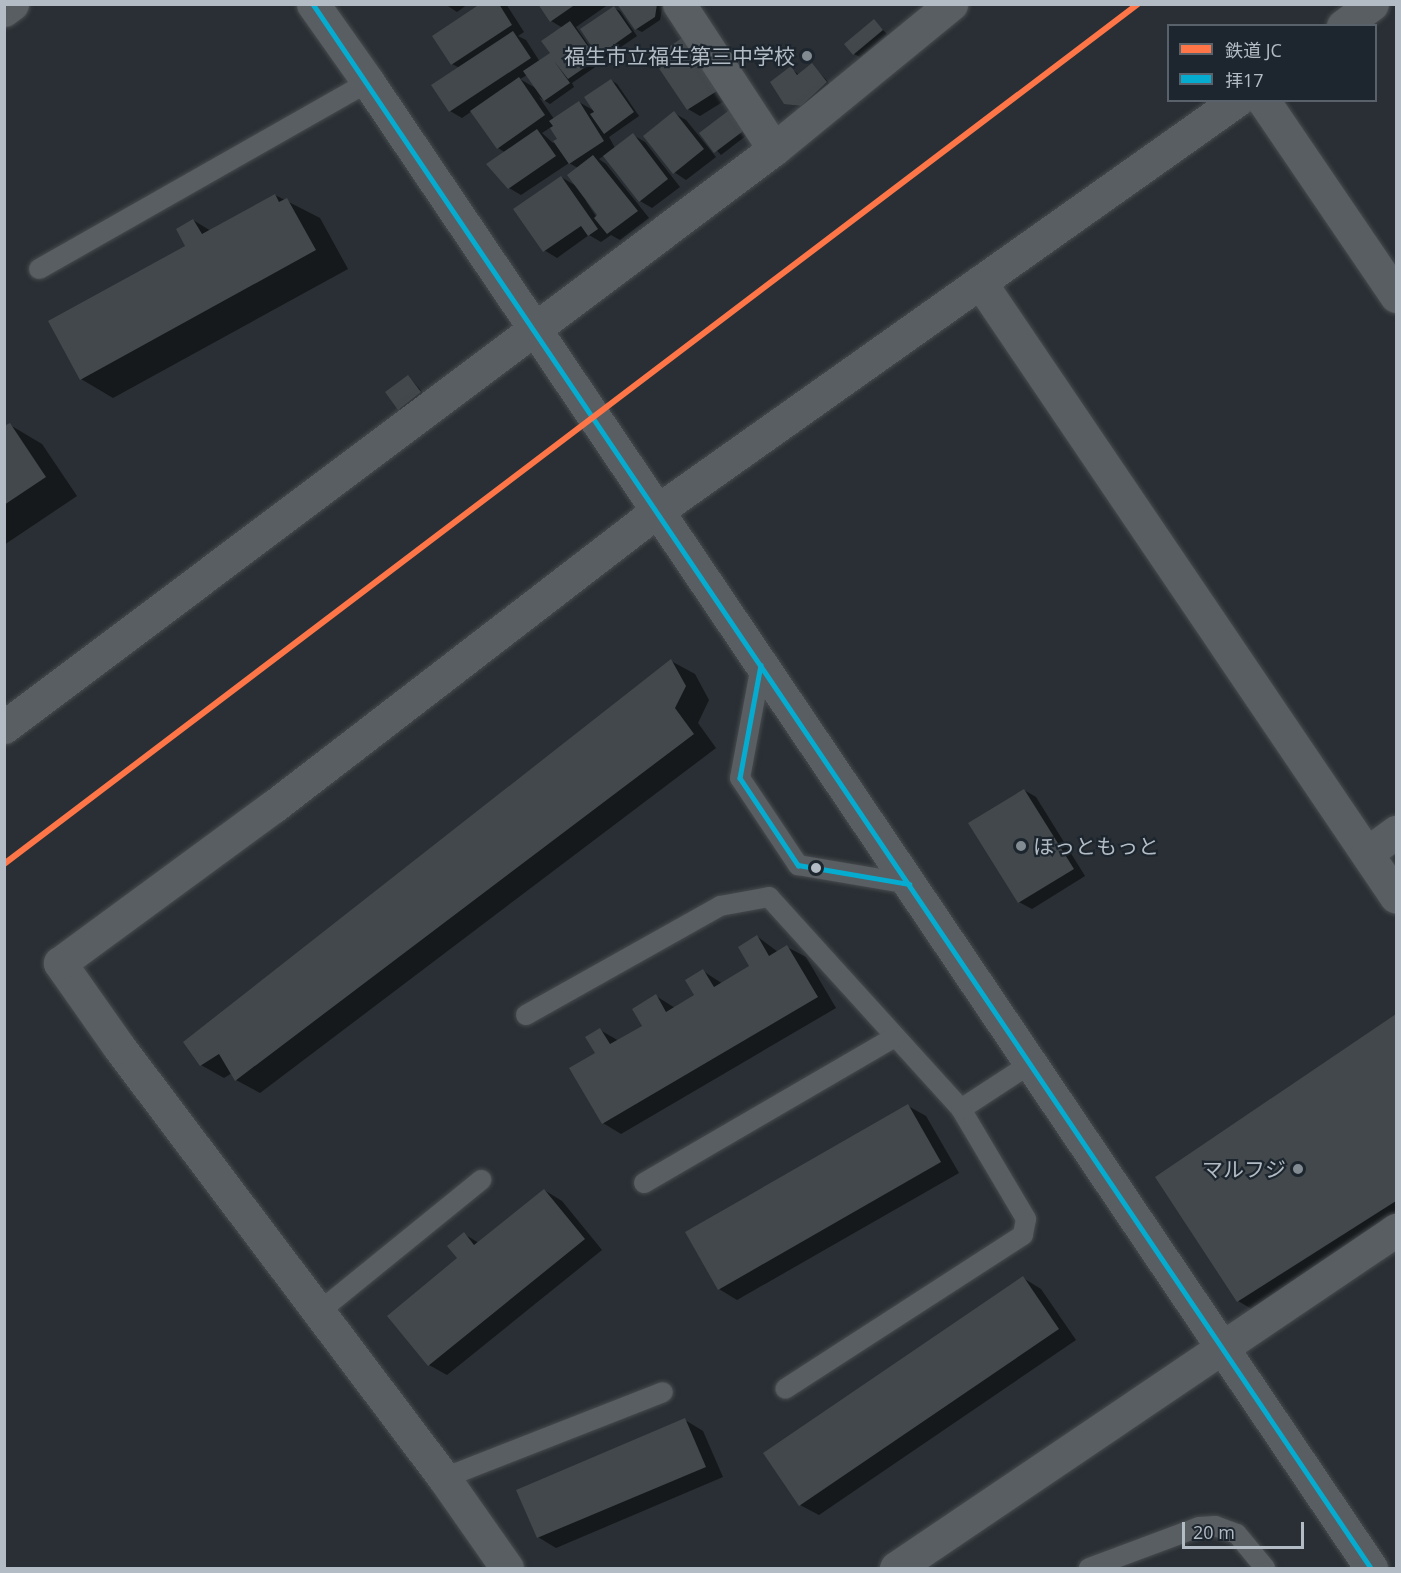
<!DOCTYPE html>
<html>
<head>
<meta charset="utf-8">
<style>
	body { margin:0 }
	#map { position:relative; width:1401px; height:1573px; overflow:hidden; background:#292f34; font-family:"Open Sans","Noto Sans JP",sans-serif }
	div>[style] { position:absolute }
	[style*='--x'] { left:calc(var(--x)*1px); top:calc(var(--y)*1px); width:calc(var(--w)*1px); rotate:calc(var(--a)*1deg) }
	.shadow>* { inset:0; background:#0007 }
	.building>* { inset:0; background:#42484c }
	.roads { filter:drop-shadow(0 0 2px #474b4f) drop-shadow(0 0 2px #474b4f) }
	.service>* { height:20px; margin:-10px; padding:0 10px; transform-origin:10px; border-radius:10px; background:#595e62 }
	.minor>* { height:33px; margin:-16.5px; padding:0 16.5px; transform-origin:16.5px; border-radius:16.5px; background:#595e62 }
	.tertiary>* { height:33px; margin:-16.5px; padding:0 16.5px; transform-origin:16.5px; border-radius:16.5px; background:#595e62 }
	.bus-1>* { height:4.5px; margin:-2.25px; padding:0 2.25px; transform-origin:2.25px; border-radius:2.25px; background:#06acd0 }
	.rail-1>* { height:6px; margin:-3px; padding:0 3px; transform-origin:3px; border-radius:3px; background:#fe7647 }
	.dots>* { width:16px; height:16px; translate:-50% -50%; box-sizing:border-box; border:3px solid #1d262e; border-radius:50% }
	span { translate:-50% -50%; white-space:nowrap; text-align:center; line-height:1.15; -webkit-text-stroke:4.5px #1d262e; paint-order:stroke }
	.poi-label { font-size:21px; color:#b3bcc5 }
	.right { translate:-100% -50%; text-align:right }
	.left { translate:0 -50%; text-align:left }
	.frame { position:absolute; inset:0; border:6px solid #b3bcc5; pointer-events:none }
	.legend { position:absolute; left:1167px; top:24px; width:210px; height:78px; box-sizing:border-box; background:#1d262e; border:2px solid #59626a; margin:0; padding:8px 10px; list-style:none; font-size:18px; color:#b3bcc5 }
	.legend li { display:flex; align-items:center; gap:12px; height:30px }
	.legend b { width:30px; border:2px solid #59626a }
	.scale { position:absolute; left:1182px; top:1522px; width:122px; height:27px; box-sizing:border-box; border:3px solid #b3bcc5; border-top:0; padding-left:8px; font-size:18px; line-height:21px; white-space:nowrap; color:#b3bcc5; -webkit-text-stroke:4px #1d262e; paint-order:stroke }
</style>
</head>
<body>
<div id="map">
	<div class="shadow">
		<i style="clip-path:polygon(445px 4px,468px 4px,457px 12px)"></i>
		<i style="clip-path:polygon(evenodd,483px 4px,506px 4px,524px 32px,518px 36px,526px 40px,540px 62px,552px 54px,563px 28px,551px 21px,540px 4px,609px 4px,576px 27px,601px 63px,572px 83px,574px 87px,550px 104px,539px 97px,554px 119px,579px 102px,596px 112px,611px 80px,617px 84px,639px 116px,609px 137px,615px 148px,633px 135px,645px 142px,680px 187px,652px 208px,640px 201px,605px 155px,599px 159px,606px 164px,649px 218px,620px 240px,611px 235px,601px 242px,589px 235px,557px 258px,544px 250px,561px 177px,578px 187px,578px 168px,569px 163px,521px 195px,509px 188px,506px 153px,498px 148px,472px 111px,462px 118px,450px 111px,460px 68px,452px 64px,483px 4px,527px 75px,537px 89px,520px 79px,527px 75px,483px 4px,551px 127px,559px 139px,553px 143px,542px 133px,551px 127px,483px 4px,588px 200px,600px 216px,597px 218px,586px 201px,588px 200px)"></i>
		<i style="clip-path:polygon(619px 4px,663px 4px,660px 20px,642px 32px,636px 29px)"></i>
		<i style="clip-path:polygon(614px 8px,620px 11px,637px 36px,605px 58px,599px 55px)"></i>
		<i style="clip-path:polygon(874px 21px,887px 34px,860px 57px,854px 54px)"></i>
		<i style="clip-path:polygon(682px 39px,729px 98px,700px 116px,688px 109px,654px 58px)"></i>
		<i style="clip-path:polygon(812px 65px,832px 86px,807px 108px,785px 103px,791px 68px,799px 75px)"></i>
		<i style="clip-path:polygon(674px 113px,686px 120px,716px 157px,686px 180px,674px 172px)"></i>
		<i style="clip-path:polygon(748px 127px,747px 135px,721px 155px,701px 133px)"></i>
		<i style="clip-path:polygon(275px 195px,320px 218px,348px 269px,113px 398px,81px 379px,187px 246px,193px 220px,211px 231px)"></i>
		<i style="clip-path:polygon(408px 376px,426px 396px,405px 412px,399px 408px)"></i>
		<i style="clip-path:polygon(10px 425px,42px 444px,77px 496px,4px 545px,4px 428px)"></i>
		<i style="clip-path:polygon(671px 661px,695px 674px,709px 700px,698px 723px,716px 748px,260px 1093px,236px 1080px,232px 1073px,224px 1078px,201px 1065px)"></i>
		<i style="clip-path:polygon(1024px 790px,1036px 797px,1085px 876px,1032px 909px,1019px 902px,970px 824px)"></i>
		<i style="clip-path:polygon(758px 937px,778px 952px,787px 947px,806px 957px,836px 1008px,621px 1134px,603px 1123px,597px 1054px,600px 1030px,619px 1041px,644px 1026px,656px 996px,675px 1008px,696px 996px,703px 971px,723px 984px,752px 967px)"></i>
		<i style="clip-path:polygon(1396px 1015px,1396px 1229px,1262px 1315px,1238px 1301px,1157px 1177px)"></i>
		<i style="clip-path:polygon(908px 1106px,926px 1116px,959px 1173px,737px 1300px,719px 1289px)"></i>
		<i style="clip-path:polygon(544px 1190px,562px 1201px,602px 1250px,447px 1375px,429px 1365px,464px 1234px,479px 1243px)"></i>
		<i style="clip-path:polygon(1023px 1278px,1041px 1289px,1076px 1340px,819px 1515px,800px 1505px)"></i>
		<i style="clip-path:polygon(685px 1420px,703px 1431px,723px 1477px,556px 1548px,538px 1537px)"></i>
	</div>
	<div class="building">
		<i style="clip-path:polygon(480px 4px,499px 4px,512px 25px,451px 65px,432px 36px)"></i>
		<i style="clip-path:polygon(538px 4px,576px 4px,550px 22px)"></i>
		<i style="clip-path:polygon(617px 4px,657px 4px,655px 17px,635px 30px)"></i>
		<i style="clip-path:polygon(614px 6px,632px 32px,598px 56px,580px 29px)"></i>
		<i style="clip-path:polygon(874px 19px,883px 30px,853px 55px,844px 44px)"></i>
		<i style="clip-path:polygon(570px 21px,597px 59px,568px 79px,554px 61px,570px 83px,544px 101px,523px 71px,550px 53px,541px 41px)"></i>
		<i style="clip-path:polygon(513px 31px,531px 58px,449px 112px,431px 85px)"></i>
		<i style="clip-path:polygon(682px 38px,717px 91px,687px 110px,652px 58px)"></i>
		<i style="clip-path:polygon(812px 63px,827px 82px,801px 106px,784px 104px,770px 82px,791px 66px,797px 75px)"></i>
		<i style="clip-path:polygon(519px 77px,545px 115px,497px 149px,470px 111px)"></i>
		<i style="clip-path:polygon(611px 79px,634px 112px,604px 134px,590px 114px,594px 112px,584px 97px)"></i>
		<i style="clip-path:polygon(579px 101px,604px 141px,569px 164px,553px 141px,557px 139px,550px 128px,553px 126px,549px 121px)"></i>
		<i style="clip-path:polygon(732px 108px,743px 122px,742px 132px,714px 153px,699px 133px)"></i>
		<i style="clip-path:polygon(674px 111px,704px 149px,673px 174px,643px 136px)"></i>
		<i style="clip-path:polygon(537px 129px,556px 156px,508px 189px,486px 164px)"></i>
		<i style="clip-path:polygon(633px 133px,668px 179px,639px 202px,603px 156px)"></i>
		<i style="clip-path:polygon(593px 155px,638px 211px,607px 234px,594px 218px,597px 215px,567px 175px)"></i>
		<i style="clip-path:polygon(561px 176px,598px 229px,588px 236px,581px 226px,543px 252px,513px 209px)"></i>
		<i style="clip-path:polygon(275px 194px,279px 202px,287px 198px,316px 250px,80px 380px,48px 321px,185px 246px,176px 229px,193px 219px,202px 234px)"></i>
		<i style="clip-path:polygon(408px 375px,421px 392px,398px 410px,385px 392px)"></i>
		<i style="clip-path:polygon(10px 423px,46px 477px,4px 505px,4px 426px)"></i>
		<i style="clip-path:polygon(671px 659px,686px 686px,675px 708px,694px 734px,235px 1081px,219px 1054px,200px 1066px,183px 1042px)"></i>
		<i style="clip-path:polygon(1024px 789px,1074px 869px,1018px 903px,968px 823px)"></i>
		<i style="clip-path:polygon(757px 935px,769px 956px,787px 945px,818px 997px,602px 1124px,569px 1068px,595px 1053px,585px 1037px,600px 1028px,610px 1044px,642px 1026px,632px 1009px,656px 994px,666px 1012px,694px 995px,685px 980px,703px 969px,714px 987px,749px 966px,738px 947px)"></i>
		<i style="clip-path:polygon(1396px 1014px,1396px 1201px,1237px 1302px,1155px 1177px)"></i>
		<i style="clip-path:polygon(908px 1104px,941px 1162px,718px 1290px,685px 1232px)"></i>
		<i style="clip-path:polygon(544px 1189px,585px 1239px,428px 1366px,387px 1316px,457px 1258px,447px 1246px,464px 1232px,474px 1245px)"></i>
		<i style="clip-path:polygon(1023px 1276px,1059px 1329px,799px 1506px,763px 1453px)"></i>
		<i style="clip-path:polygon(685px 1418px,706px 1467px,537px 1538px,516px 1490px)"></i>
	</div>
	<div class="roads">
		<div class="service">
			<i style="--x:39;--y:269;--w:378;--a:-29.6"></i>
			<i style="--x:761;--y:665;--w:115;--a:100.5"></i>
			<i style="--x:740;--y:778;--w:105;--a:56.3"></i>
			<i style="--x:798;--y:865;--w:113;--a:9.7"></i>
			<i style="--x:526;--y:1015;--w:223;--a:-29.3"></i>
			<i style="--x:720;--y:906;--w:50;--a:-10.4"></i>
			<i style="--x:769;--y:897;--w:286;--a:47.8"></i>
			<i style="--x:961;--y:1109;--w:128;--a:59.4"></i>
			<i style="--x:1026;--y:1219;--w:16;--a:101"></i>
			<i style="--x:1023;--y:1235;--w:283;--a:147.1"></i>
			<i style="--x:961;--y:1109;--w:82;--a:-33.1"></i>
			<i style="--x:644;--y:1183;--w:290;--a:-30.2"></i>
			<i style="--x:320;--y:1311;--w:208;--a:-39.1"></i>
			<i style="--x:444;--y:1478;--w:235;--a:-21.4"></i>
			<i style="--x:1089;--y:1568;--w:117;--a:-20.4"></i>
			<i style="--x:1199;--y:1527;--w:16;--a:-4"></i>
			<i style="--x:1215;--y:1526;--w:23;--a:20"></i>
			<i style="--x:1237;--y:1534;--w:44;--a:50.5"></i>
		</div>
		<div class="minor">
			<i style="--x:679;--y:4;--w:173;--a:56.8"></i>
			<i style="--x:4;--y:10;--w:10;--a:-37"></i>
			<i style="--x:1343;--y:26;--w:36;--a:-37"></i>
			<i style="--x:1263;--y:100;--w:237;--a:55.8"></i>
			<i style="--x:980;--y:282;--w:742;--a:55.92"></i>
			<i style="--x:4;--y:727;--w:963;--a:-36.89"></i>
			<i style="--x:774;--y:149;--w:229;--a:-39.3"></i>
			<i style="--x:1367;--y:853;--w:36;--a:-36"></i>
			<i style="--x:507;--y:1568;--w:110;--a:-125"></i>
			<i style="--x:444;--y:1478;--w:540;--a:-127.02"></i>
			<i style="--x:119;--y:1047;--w:103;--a:-125.1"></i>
			<i style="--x:60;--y:963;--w:265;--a:-36.3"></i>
			<i style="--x:274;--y:806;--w:483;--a:-37.6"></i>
			<i style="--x:657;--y:511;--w:711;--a:-35.32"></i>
			<i style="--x:896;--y:1568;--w:604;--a:-34.06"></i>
		</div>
		<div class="tertiary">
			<i style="--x:313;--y:4;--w:95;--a:54.8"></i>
			<i style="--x:368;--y:82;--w:1793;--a:55.98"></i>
		</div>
	</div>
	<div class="bus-1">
		<i style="--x:313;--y:4;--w:1888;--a:55.92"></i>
		<i style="--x:761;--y:665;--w:115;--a:100.5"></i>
		<i style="--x:740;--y:778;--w:105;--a:56.3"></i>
		<i style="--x:798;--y:865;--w:113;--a:9.7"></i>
	</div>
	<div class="rail-1">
		<i style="--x:4;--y:864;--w:1423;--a:-37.18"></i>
	</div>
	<div class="dots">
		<i style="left:807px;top:56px;background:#838b92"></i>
		<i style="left:1021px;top:846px;background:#838b92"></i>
		<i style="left:816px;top:868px;background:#b3bcc5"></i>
		<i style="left:1298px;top:1169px;background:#838b92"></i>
	</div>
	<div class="poi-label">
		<span class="right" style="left:795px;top:56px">福生市立福生第三中学校</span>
		<span class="left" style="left:1033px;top:846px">ほっともっと</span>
		<span class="right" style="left:1286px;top:1169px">マルフジ</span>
	</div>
	<div class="frame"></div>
	<ul class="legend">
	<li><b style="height:8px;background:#fe7647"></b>鉄道 JC</li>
	<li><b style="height:8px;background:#06acd0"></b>拝17</li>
	</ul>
	<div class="scale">20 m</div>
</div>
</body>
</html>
